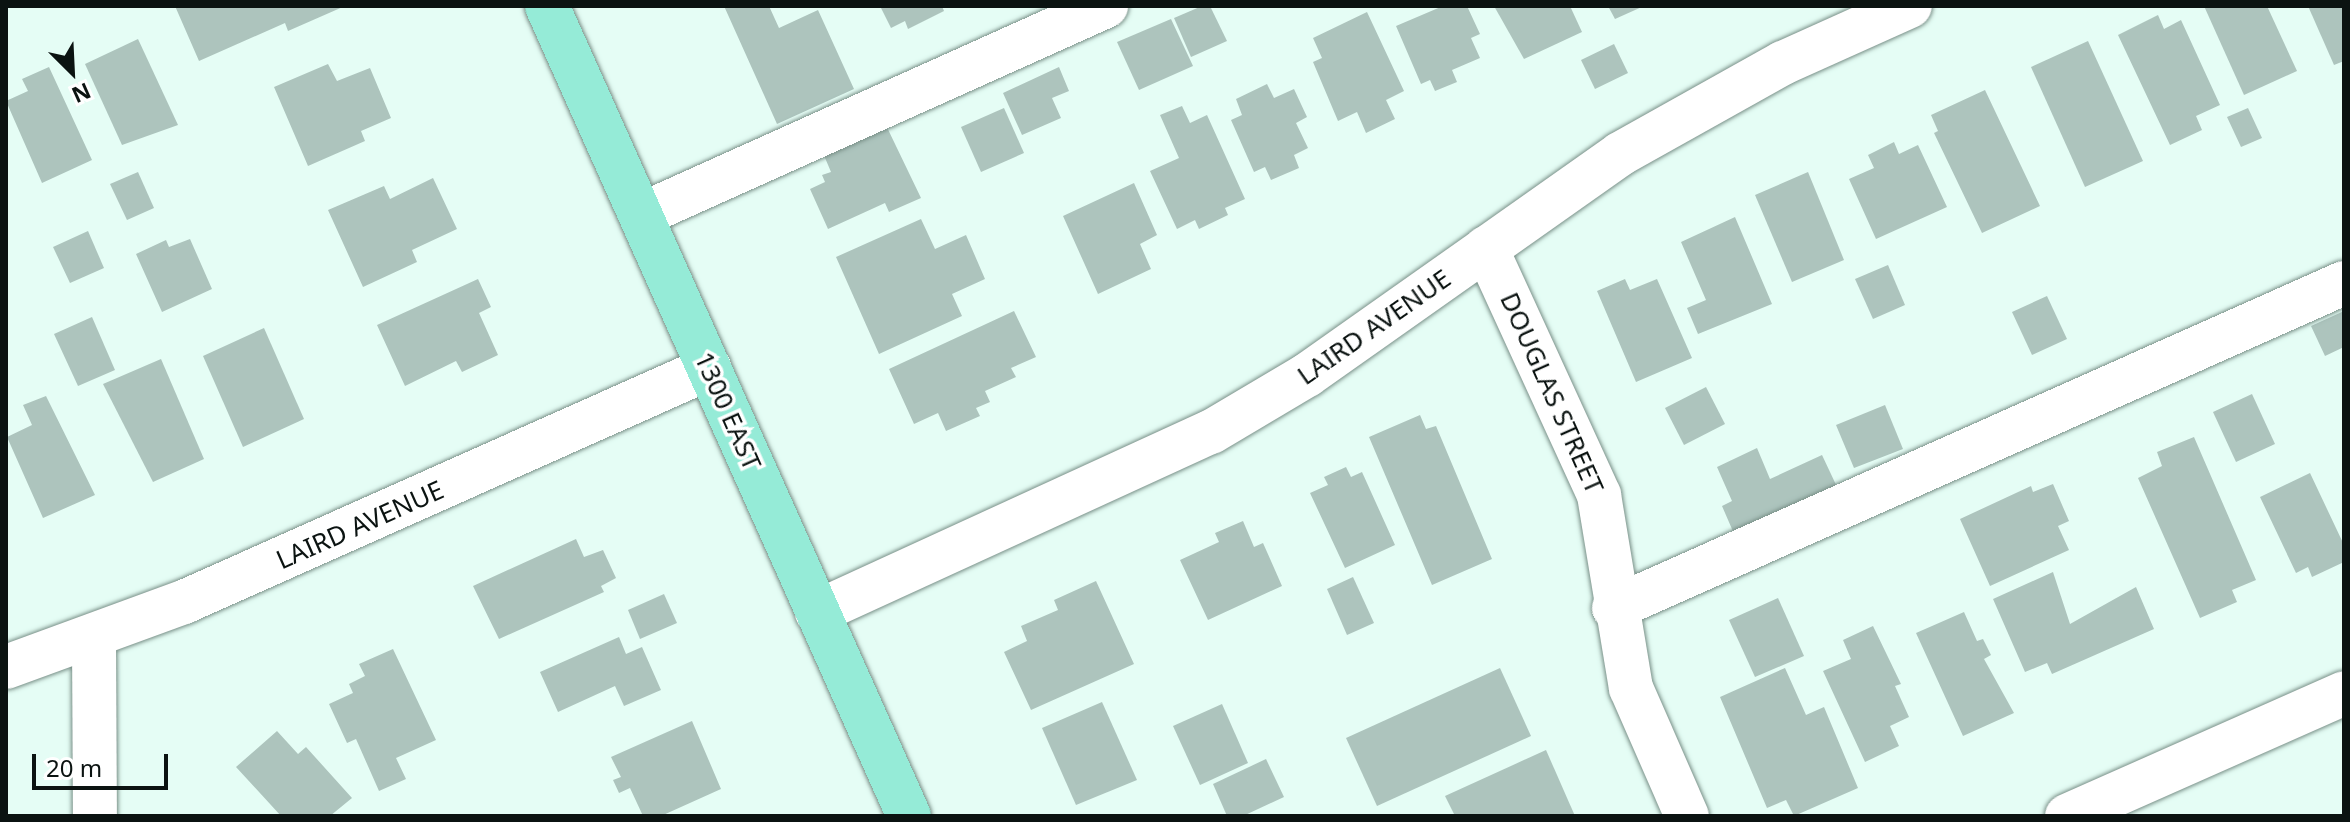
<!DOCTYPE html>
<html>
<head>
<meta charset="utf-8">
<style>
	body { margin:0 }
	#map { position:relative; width:2350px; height:822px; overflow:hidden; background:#e5fdf5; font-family:"Noto Sans",sans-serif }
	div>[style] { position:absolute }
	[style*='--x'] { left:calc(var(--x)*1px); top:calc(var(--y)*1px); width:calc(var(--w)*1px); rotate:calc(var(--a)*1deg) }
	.building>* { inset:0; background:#adc4bd }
	.roads { filter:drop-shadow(0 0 2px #799088) drop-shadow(0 0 2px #799088) }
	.minor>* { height:44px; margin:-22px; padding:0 22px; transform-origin:22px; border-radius:22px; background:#fff }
	.major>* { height:44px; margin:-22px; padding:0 22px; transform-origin:22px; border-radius:22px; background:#95ebd7 }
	span { translate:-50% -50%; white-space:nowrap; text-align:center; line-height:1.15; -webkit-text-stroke:7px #fff; paint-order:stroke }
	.street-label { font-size:26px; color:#0b1311 }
	.frame { position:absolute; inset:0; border:8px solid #0b1311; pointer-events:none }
	.north { position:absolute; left:32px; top:32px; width:80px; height:80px; -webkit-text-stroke:6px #fff; paint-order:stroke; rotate:156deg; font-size:22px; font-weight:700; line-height:32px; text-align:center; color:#0b1311 }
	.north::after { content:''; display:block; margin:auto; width:28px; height:36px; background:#0b1311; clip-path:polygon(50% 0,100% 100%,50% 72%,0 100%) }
	.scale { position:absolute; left:32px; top:754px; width:136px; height:36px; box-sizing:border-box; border:4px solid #0b1311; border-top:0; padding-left:10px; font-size:24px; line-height:28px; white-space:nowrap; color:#0b1311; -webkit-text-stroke:6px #fff; paint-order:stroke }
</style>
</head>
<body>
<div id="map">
	<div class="building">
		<i style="clip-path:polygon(175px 6px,345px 6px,288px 31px,285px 23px,199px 61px)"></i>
		<i style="clip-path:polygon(724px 6px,769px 6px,779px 28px,818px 10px,854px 89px,777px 124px)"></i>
		<i style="clip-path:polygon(880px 6px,942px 6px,944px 11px,908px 29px,905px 21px,891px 28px)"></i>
		<i style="clip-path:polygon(1202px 6px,1210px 6px,1227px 41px,1191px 57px,1174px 18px)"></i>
		<i style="clip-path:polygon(1443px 6px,1467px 6px,1480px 34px,1471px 38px,1480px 58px,1452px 70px,1457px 82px,1435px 91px,1430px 80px,1421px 84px,1396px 26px)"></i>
		<i style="clip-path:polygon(1494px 6px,1570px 6px,1582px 32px,1524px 59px)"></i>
		<i style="clip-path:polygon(1608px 6px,1644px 6px,1615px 19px)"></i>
		<i style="clip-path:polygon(2204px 6px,2267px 6px,2297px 71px,2244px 95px)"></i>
		<i style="clip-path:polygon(2308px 6px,2344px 6px,2344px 61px,2334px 65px)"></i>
		<i style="clip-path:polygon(1367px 12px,1404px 91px,1386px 100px,1395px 119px,1366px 133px,1357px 112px,1338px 121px,1313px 62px,1322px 58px,1313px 38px)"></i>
		<i style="clip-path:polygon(2158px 15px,2164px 29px,2181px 20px,2220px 105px,2196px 116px,2202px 130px,2170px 145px,2118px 35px)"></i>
		<i style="clip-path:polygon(1171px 19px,1193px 66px,1139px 90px,1117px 42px)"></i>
		<i style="clip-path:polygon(138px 39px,178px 125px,122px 145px,85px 64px)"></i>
		<i style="clip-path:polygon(2088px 41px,2143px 161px,2085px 187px,2031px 67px)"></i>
		<i style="clip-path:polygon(1614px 44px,1628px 73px,1595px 89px,1581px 60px)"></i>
		<i style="clip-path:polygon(328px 64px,337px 81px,370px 68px,391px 118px,361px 131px,365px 141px,308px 166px,274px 87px)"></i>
		<i style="clip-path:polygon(49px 67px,92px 160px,42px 183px,6px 101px,28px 91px,22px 79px)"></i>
		<i style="clip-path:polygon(1059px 67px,1069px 91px,1052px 98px,1061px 118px,1022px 135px,1003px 93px)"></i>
		<i style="clip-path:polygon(1267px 84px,1274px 98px,1294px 89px,1307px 117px,1296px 123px,1308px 148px,1294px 155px,1299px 168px,1271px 180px,1265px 167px,1254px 172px,1231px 120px,1242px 115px,1236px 99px)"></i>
		<i style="clip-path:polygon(1985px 90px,2040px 206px,1982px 233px,1934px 133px,1938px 131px,1931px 115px)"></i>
		<i style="clip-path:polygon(1182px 106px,1190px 123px,1207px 115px,1245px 199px,1225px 208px,1228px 215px,1199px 229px,1195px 220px,1177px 229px,1150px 171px,1179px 158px,1160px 115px)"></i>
		<i style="clip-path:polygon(1004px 108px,1024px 153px,981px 172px,961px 127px)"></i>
		<i style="clip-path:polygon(2248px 108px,2262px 138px,2241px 147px,2227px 117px)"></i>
		<i style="clip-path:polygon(883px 119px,921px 198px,889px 212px,885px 203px,828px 229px,810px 189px,825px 182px,822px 175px,831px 172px,820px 146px)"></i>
		<i style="clip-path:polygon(1894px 142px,1899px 154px,1918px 145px,1947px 207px,1876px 239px,1849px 179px,1874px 168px,1868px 155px)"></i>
		<i style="clip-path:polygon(138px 172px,154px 208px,127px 220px,110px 184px)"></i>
		<i style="clip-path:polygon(1808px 172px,1844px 260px,1792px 282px,1755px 195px)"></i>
		<i style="clip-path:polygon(433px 178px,457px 229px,412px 250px,417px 262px,363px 287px,328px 210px,384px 186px,390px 199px)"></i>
		<i style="clip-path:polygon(1134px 183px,1157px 235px,1140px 244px,1151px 269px,1098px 294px,1063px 216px)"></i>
		<i style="clip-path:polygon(1735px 217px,1772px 304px,1698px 334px,1687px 308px,1706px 300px,1681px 242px)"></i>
		<i style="clip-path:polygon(921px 219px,935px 249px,966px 235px,985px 279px,952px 294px,962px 316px,879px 354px,836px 257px)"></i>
		<i style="clip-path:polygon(88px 231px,104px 268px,70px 283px,53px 247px)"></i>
		<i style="clip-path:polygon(190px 239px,212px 289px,162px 312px,136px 254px,166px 240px,169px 247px)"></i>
		<i style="clip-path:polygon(1888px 265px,1905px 305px,1873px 319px,1855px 279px)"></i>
		<i style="clip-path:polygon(478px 279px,491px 307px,479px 313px,498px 355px,462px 372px,456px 361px,405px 386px,377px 325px)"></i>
		<i style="clip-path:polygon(1625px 279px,1630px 290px,1657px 279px,1692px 358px,1636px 382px,1597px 291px)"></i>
		<i style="clip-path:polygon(2047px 296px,2067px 339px,2032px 355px,2012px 312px)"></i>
		<i style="clip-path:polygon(1014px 311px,1036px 357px,1011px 368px,1016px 377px,985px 391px,990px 402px,976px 408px,980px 416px,946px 431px,938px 413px,914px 424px,889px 369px)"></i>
		<i style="clip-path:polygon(2344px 311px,2344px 347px,2325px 356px,2311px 326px)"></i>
		<i style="clip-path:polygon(92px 317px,115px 370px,78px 386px,54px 334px)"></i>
		<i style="clip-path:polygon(264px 328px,304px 419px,243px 447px,203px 356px)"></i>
		<i style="clip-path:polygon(161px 359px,204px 459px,153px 482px,103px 384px)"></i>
		<i style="clip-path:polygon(1706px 387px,1725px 424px,1684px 445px,1665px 408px)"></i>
		<i style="clip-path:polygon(2252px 394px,2275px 444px,2236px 462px,2213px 412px)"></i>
		<i style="clip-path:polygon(46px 396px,95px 495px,43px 518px,7px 437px,32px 425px,23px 405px)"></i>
		<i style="clip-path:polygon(1885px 405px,1903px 449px,1854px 468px,1836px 425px)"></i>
		<i style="clip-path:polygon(1420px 415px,1426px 429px,1436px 426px,1492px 559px,1432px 585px,1369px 437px)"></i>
		<i style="clip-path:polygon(2194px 437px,2256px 580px,2232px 590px,2237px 602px,2200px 618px,2138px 478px,2162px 466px,2157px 452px)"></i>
		<i style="clip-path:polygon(1757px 448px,1770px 479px,1822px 455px,1838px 489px,1735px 536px,1722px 506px,1732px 501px,1717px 467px)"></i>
		<i style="clip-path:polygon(1346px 467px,1351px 477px,1362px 472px,1395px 545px,1345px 568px,1310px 493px,1328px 485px,1324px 477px)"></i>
		<i style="clip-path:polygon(2310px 473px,2344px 545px,2344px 562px,2312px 577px,2308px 567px,2296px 573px,2260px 497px)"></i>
		<i style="clip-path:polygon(2053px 484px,2069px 521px,2058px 526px,2069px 550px,1990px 586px,1960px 519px,2031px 486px,2033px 492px)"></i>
		<i style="clip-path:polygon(1243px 521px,1254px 547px,1263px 543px,1282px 586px,1208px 620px,1180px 560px,1219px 542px,1215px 533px)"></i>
		<i style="clip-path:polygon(576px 539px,584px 557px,603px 550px,616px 578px,601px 586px,604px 592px,499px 639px,473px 586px)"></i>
		<i style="clip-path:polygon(2053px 572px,2070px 624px,2136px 587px,2154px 629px,2052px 674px,2047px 663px,2025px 672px,1993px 599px)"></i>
		<i style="clip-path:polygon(1353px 577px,1374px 623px,1347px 635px,1327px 589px)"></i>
		<i style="clip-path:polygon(1096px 581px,1134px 664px,1031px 710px,1004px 652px,1027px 641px,1021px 626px,1058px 610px,1054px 600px)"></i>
		<i style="clip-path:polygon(664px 594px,677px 623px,640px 639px,628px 610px)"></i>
		<i style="clip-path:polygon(1778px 598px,1804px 656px,1755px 677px,1729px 620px)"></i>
		<i style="clip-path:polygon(1964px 612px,1977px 641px,1983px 639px,1991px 655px,1984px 659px,2014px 713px,1963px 736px,1916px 633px)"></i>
		<i style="clip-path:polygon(1873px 626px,1901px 684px,1895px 686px,1909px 717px,1890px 726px,1899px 746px,1865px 762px,1823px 671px,1851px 659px,1843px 640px)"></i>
		<i style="clip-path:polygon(619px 637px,626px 654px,642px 647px,661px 690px,624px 706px,615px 686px,558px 712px,540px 672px)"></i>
		<i style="clip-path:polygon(393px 649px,436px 740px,396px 758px,406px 779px,379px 791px,356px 739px,347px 743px,329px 704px,353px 693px,349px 684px,365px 676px,359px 664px)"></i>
		<i style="clip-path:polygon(1500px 668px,1531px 736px,1377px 806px,1346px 738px)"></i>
		<i style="clip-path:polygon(1785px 668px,1806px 715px,1824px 707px,1858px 788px,1794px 816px,1786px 800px,1767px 808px,1720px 697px)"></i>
		<i style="clip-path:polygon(1102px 702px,1137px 780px,1076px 805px,1042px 728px)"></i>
		<i style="clip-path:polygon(1222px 704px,1248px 763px,1200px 785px,1173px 726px)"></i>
		<i style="clip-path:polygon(692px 721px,721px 789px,661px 816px,643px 816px,630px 788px,619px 793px,613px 780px,621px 777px,611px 757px)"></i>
		<i style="clip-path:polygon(277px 731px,298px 754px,306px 747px,352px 798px,330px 816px,281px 816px,236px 767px)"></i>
		<i style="clip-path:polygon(1546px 750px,1575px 816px,1455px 816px,1445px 796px)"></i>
		<i style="clip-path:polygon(1266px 759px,1284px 797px,1243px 816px,1227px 816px,1213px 784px)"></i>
	</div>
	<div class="roads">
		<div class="minor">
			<i style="--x:641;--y:215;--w:510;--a:-24.2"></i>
			<i style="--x:1486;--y:248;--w:272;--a:65.4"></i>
			<i style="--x:1599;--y:495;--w:196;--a:80.6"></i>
			<i style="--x:1631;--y:688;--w:140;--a:66.4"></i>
			<i style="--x:1614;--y:608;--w:799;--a:-24"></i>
			<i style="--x:817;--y:612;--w:433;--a:-24.6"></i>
			<i style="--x:1211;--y:432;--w:112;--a:-30.7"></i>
			<i style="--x:1307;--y:375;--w:383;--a:-35.2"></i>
			<i style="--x:1620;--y:154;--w:187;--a:-29.2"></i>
			<i style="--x:1783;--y:63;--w:139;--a:-24.2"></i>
			<i style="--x:94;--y:639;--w:177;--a:89.7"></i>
			<i style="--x:6;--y:667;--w:189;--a:-20.1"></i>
			<i style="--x:184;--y:602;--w:575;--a:-24.02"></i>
			<i style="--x:2067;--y:816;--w:303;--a:-23.9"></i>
		</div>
		<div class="major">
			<i style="--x:547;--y:6;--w:887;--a:65.92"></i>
		</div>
	</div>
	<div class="street-label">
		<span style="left:1374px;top:327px;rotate:-35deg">LAIRD AVENUE</span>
		<span style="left:1552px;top:393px;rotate:66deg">DOUGLAS STREET</span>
		<span style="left:728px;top:411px;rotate:66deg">1300 EAST</span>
		<span style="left:360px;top:525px;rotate:-24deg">LAIRD AVENUE</span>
	</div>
	<div class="frame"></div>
	<div class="north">N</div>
	<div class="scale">20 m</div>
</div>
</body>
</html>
